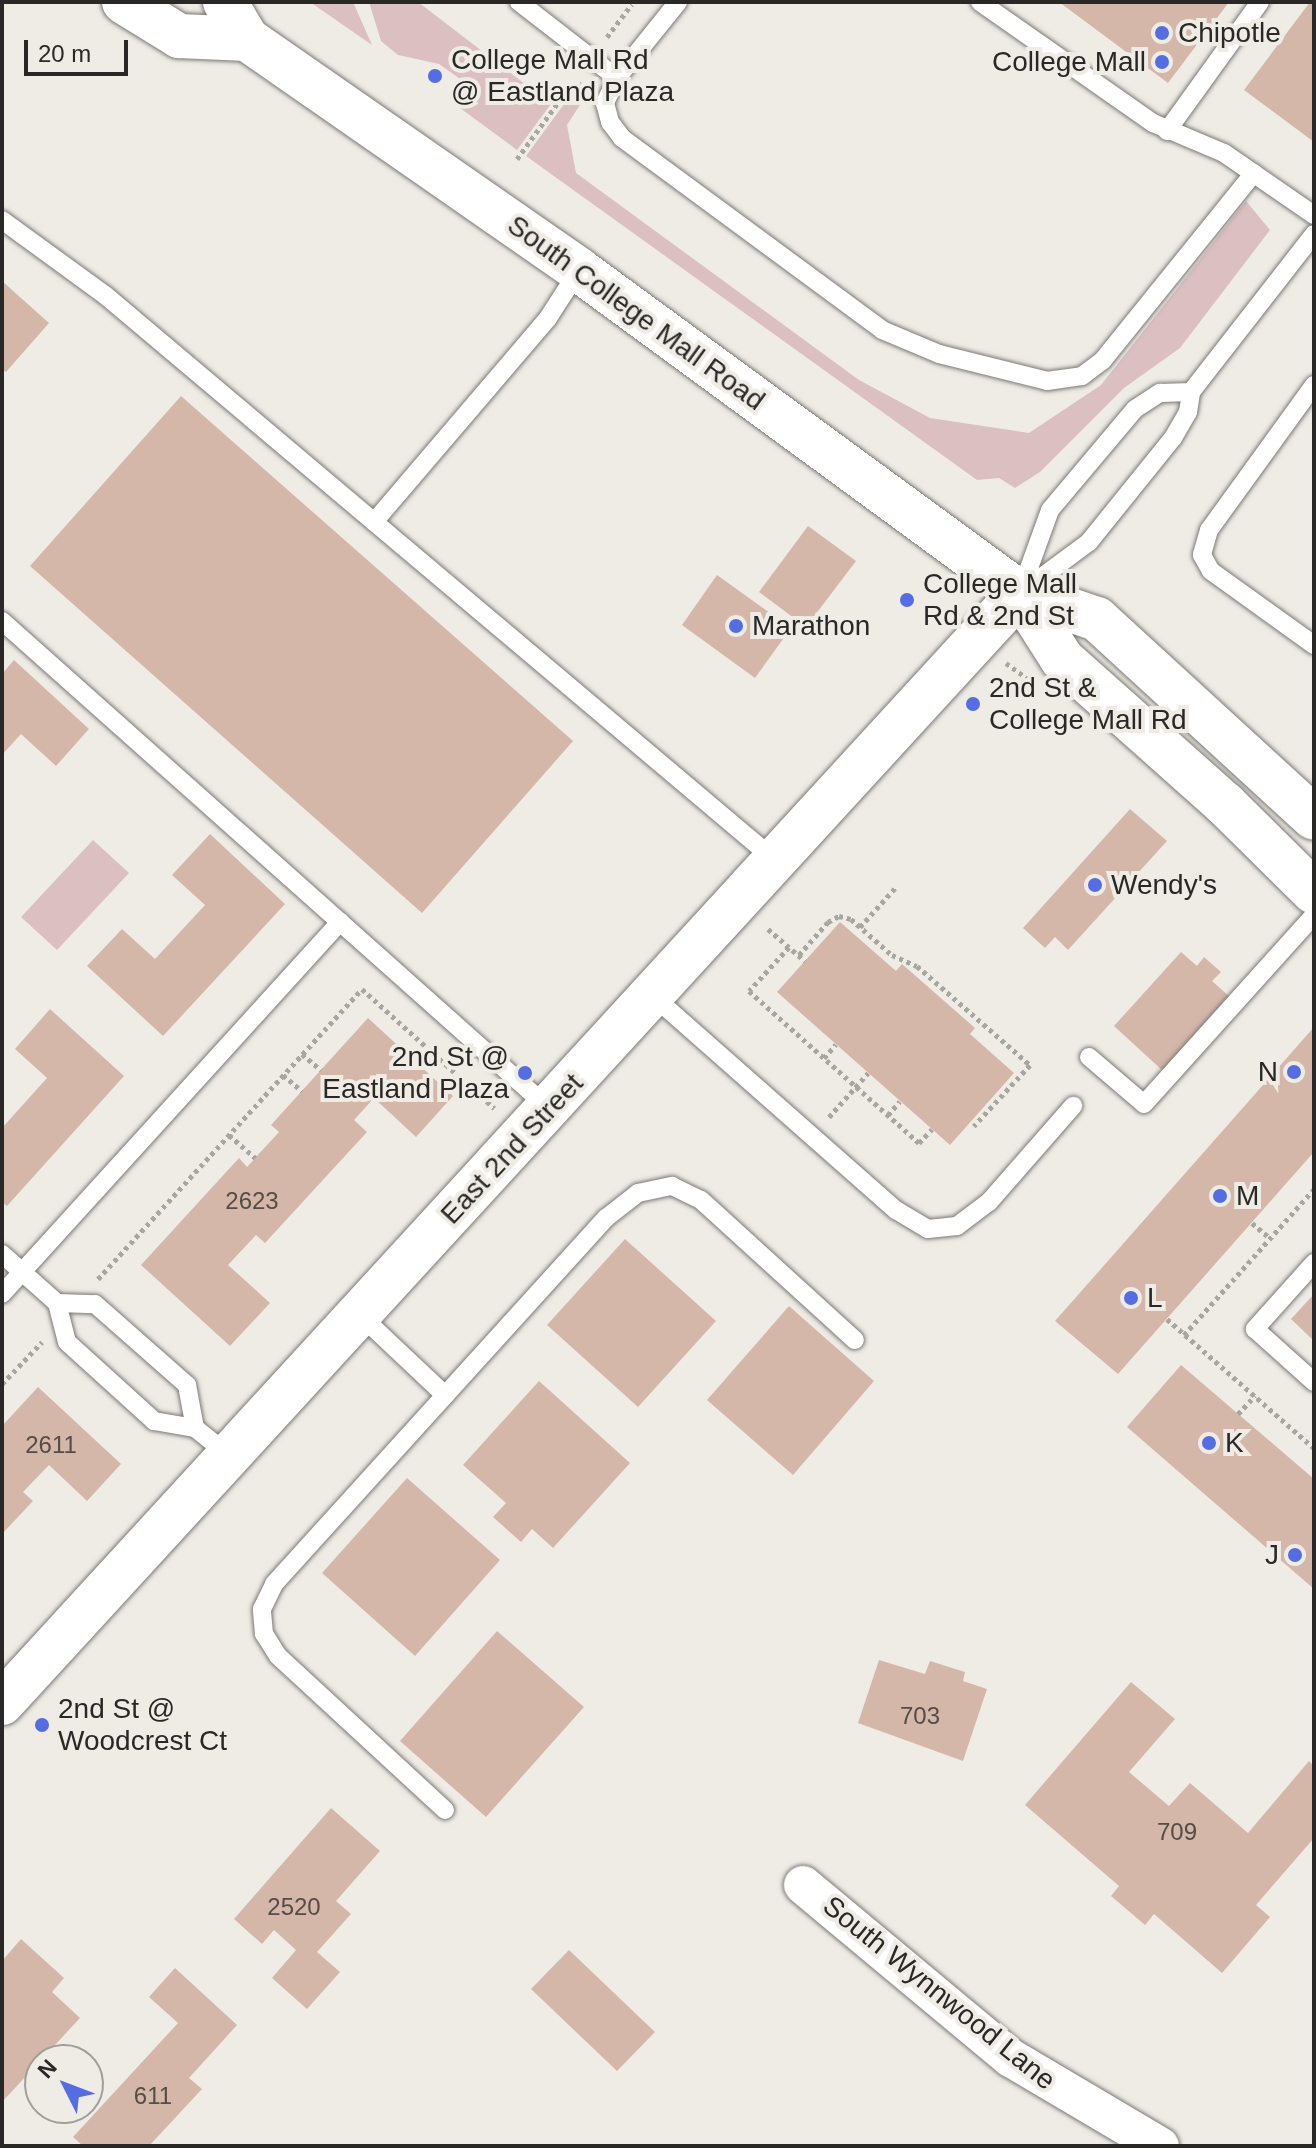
<!DOCTYPE html>
<html>
<head>
<meta charset="utf-8">
<style>
	body { margin:0 }
	#map { position:relative; width:1316px; height:2148px; overflow:hidden; background:#efece6; font-family:Arial,sans-serif }
	div>[style] { position:absolute }
	[style*='--x'] { left:calc(var(--x)*1px); top:calc(var(--y)*1px); width:calc(var(--w)*1px); rotate:calc(var(--a)*1deg) }
	.green>* { inset:0; background:#dbbfc1 }
	.building>* { inset:0; background:#d5b7a9 }
	.path>* { height:5px; margin-top:-2.5px; transform-origin:0; background:repeating-linear-gradient(90deg,#a8a6a1 0 4px,transparent 0 8px) }
	.roads { filter:drop-shadow(0 0 2px #7c7974) drop-shadow(0 0 2px #7c7974) }
	.service>* { height:18px; margin:-9px; padding:0 9px; transform-origin:9px; border-radius:9px; background:#fff }
	.minor>* { height:38px; margin:-19px; padding:0 19px; transform-origin:19px; border-radius:19px; background:#fff }
	.tertiary>* { height:44px; margin:-22px; padding:0 22px; transform-origin:22px; border-radius:22px; background:#fff }
	.secondary>* { height:44px; margin:-22px; padding:0 22px; transform-origin:22px; border-radius:22px; background:#fff }
	.dots>* { width:22px; height:22px; translate:-50% -50%; box-sizing:border-box; border:4px solid #efece6; border-radius:50% }
	span { translate:-50% -50%; white-space:nowrap; text-align:center; line-height:1.15; -webkit-text-stroke:8px #efece6; paint-order:stroke }
	.number-label { font-size:24px; color:#544c47 }
	.number-label span { -webkit-text-stroke-width:0 }
	.poi-label { font-size:28px; color:#292826 }
	.left { translate:0 -50%; text-align:left }
	.right { translate:-100% -50%; text-align:right }
	.street-label { font-size:28px; color:#292826 }
	.frame { position:absolute; inset:0; border:4px solid #292826; pointer-events:none }
	.north { position:absolute; left:24px; top:2044px; width:80px; height:80px; box-sizing:border-box; background:#efece6; border:2px solid #a09e99; border-radius:50%; rotate:312deg; font-size:22px; font-weight:700; line-height:32px; text-align:center; color:#292826 }
	.north::after { content:''; display:block; margin:auto; width:28px; height:36px; background:#546de2; clip-path:polygon(50% 0,100% 100%,50% 72%,0 100%) }
	.scale { position:absolute; left:24px; top:40px; width:104px; height:36px; box-sizing:border-box; border:4px solid #292826; border-top:0; padding-left:10px; font-size:24px; line-height:28px; white-space:nowrap; color:#292826; -webkit-text-stroke:6px #efece6; paint-order:stroke }
</style>
</head>
<body>
<div id="map">
	<div class="green">
		<i style="clip-path:polygon(310px 2px,353px 2px,372px 45px)"></i>
		<i style="clip-path:polygon(369px 2px,418px 2px,551px 104px,517px 150px,460px 108px,473px 88px,439px 64px,398px 55px,381px 41px)"></i>
		<i style="clip-path:polygon(581px 81px,585px 97px,567px 125px,576px 173px,859px 380px,930px 418px,1029px 433px,1101px 385px,1246px 201px,1270px 230px,1180px 348px,1124px 388px,1040px 472px,1015px 488px,999px 478px,977px 480px,526px 156px)"></i>
		<i style="clip-path:polygon(93px 840px,129px 873px,57px 950px,21px 917px)"></i>
	</div>
	<div class="building">
		<i style="clip-path:polygon(1059px 2px,1229px 2px,1168px 83px)"></i>
		<i style="clip-path:polygon(1310px 2px,1314px 5px,1314px 142px,1244px 90px)"></i>
		<i style="clip-path:polygon(2px 281px,49px 323px,6px 372px,2px 369px)"></i>
		<i style="clip-path:polygon(181px 396px,573px 741px,422px 913px,30px 566px)"></i>
		<i style="clip-path:polygon(808px 526px,856px 561px,806px 627px,759px 592px)"></i>
		<i style="clip-path:polygon(717px 575px,791px 628px,755px 678px,682px 625px)"></i>
		<i style="clip-path:polygon(14px 660px,89px 729px,56px 766px,21px 734px,2px 755px,2px 674px)"></i>
		<i style="clip-path:polygon(1130px 809px,1167px 841px,1068px 950px,1055px 937px,1045px 948px,1023px 928px)"></i>
		<i style="clip-path:polygon(210px 834px,285px 904px,163px 1036px,87px 966px,122px 929px,155px 959px,205px 905px,172px 875px)"></i>
		<i style="clip-path:polygon(840px 922px,896px 971px,902px 964px,975px 1028px,970px 1034px,1014px 1073px,950px 1145px,777px 992px)"></i>
		<i style="clip-path:polygon(1181px 952px,1197px 966px,1204px 957px,1221px 972px,1212px 981px,1230px 997px,1163px 1071px,1114px 1026px)"></i>
		<i style="clip-path:polygon(50px 1009px,124px 1076px,7px 1206px,2px 1202px,2px 1128px,47px 1078px,15px 1049px)"></i>
		<i style="clip-path:polygon(368px 1018px,453px 1096px,416px 1137px,374px 1098px,354px 1120px,367px 1132px,265px 1243px,256px 1235px,228px 1265px,270px 1303px,230px 1346px,141px 1265px,239px 1158px,247px 1167px,279px 1132px,271px 1125px)"></i>
		<i style="clip-path:polygon(1314px 1027px,1314px 1152px,1118px 1374px,1055px 1321px)"></i>
		<i style="clip-path:polygon(625px 1239px,716px 1321px,638px 1407px,547px 1325px)"></i>
		<i style="clip-path:polygon(1314px 1294px,1314px 1341px,1291px 1319px)"></i>
		<i style="clip-path:polygon(789px 1306px,874px 1381px,793px 1475px,707px 1400px)"></i>
		<i style="clip-path:polygon(1181px 1365px,1314px 1479px,1314px 1589px,1127px 1427px)"></i>
		<i style="clip-path:polygon(539px 1381px,630px 1463px,553px 1548px,532px 1529px,521px 1542px,493px 1517px,506px 1503px,463px 1465px)"></i>
		<i style="clip-path:polygon(38px 1387px,121px 1464px,87px 1501px,49px 1465px,23px 1492px,33px 1501px,2px 1534px,2px 1426px)"></i>
		<i style="clip-path:polygon(407px 1478px,500px 1560px,415px 1656px,322px 1573px)"></i>
		<i style="clip-path:polygon(497px 1631px,584px 1707px,486px 1817px,400px 1741px)"></i>
		<i style="clip-path:polygon(879px 1660px,925px 1674px,930px 1661px,965px 1672px,963px 1681px,987px 1689px,963px 1761px,858px 1723px)"></i>
		<i style="clip-path:polygon(1131px 1682px,1175px 1719px,1129px 1772px,1169px 1806px,1190px 1783px,1248px 1833px,1309px 1761px,1314px 1766px,1314px 1838px,1256px 1905px,1270px 1917px,1222px 1973px,1154px 1914px,1145px 1925px,1111px 1896px,1119px 1886px,1025px 1805px)"></i>
		<i style="clip-path:polygon(331px 1808px,380px 1851px,336px 1901px,351px 1914px,317px 1952px,340px 1972px,307px 2009px,272px 1978px,296px 1950px,274px 1930px,262px 1944px,234px 1919px)"></i>
		<i style="clip-path:polygon(21px 1939px,64px 1978px,52px 1992px,80px 2018px,2px 2102px,2px 1961px)"></i>
		<i style="clip-path:polygon(569px 1950px,655px 2032px,617px 2071px,531px 1989px)"></i>
		<i style="clip-path:polygon(175px 1968px,237px 2025px,189px 2078px,202px 2089px,149px 2146px,83px 2146px,73px 2137px,178px 2023px,149px 1997px)"></i>
	</div>
	<div class="path">
		<i style="--x:607;--y:37;--w:41;--a:-52.9"></i>
		<i style="--x:517;--y:159;--w:95;--a:-54"></i>
		<i style="--x:1006;--y:663;--w:26;--a:36"></i>
		<i style="--x:860;--y:927;--w:54;--a:-48"></i>
		<i style="--x:768;--y:929;--w:49;--a:40.9"></i>
		<i style="--x:789;--y:947;--w:59;--a:132.3"></i>
		<i style="--x:749;--y:991;--w:228;--a:41.8"></i>
		<i style="--x:919;--y:1143;--w:19;--a:-47"></i>
		<i style="--x:799;--y:955;--w:44;--a:-48.7"></i>
		<i style="--x:828;--y:922;--w:13;--a:-29"></i>
		<i style="--x:839;--y:916;--w:12;--a:14"></i>
		<i style="--x:851;--y:919;--w:55;--a:41.3"></i>
		<i style="--x:892;--y:955;--w:27;--a:24"></i>
		<i style="--x:917;--y:966;--w:150;--a:41.2"></i>
		<i style="--x:1030;--y:1065;--w:83;--a:132.6"></i>
		<i style="--x:302;--y:1054;--w:25;--a:40"></i>
		<i style="--x:824;--y:1058;--w:18;--a:-49"></i>
		<i style="--x:283;--y:1075;--w:25;--a:40"></i>
		<i style="--x:888;--y:1115;--w:18;--a:-49"></i>
		<i style="--x:829;--y:1117;--w:59;--a:-48.4"></i>
		<i style="--x:229;--y:1135;--w:35;--a:41"></i>
		<i style="--x:1252;--y:1223;--w:23;--a:40"></i>
		<i style="--x:98;--y:1279;--w:392;--a:-47.7"></i>
		<i style="--x:362;--y:989;--w:178;--a:42"></i>
		<i style="--x:1167;--y:1319;--w:196;--a:41.3"></i>
		<i style="--x:1184;--y:1335;--w:195;--a:-48.3"></i>
		<i style="--x:2;--y:1384;--w:58;--a:-46.4"></i>
		<i style="--x:1238;--y:1414;--w:25;--a:-47"></i>
	</div>
	<div class="roads">
		<div class="service">
			<i style="--x:519;--y:2;--w:124;--a:37.8"></i>
			<i style="--x:678;--y:2;--w:97;--a:128.8"></i>
			<i style="--x:617;--y:78;--w:28;--a:116"></i>
			<i style="--x:605;--y:103;--w:20;--a:75"></i>
			<i style="--x:610;--y:122;--w:20;--a:53"></i>
			<i style="--x:622;--y:138;--w:323;--a:36.4"></i>
			<i style="--x:882;--y:330;--w:62;--a:22.8"></i>
			<i style="--x:939;--y:354;--w:111;--a:14"></i>
			<i style="--x:1047;--y:381;--w:35;--a:-8"></i>
			<i style="--x:1082;--y:376;--w:26;--a:-37"></i>
			<i style="--x:1103;--y:360;--w:240;--a:-51.1"></i>
			<i style="--x:980;--y:2;--w:211;--a:35"></i>
			<i style="--x:1153;--y:123;--w:77;--a:22.9"></i>
			<i style="--x:1224;--y:153;--w:109;--a:34.6"></i>
			<i style="--x:1167;--y:131;--w:159;--a:-54.2"></i>
			<i style="--x:2;--y:220;--w:127;--a:36.1"></i>
			<i style="--x:105;--y:295;--w:876;--a:40.14"></i>
			<i style="--x:1314;--y:385;--w:179;--a:125.9"></i>
			<i style="--x:1209;--y:530;--w:26;--a:106"></i>
			<i style="--x:1202;--y:555;--w:18;--a:61"></i>
			<i style="--x:1211;--y:571;--w:127;--a:35.7"></i>
			<i style="--x:374;--y:522;--w:268;--a:-49.5"></i>
			<i style="--x:548;--y:318;--w:57;--a:-57.1"></i>
			<i style="--x:1023;--y:591;--w:82;--a:-36.6"></i>
			<i style="--x:1089;--y:542;--w:134;--a:-51.1"></i>
			<i style="--x:1173;--y:438;--w:30;--a:-60"></i>
			<i style="--x:1188;--y:412;--w:20;--a:-81"></i>
			<i style="--x:1191;--y:392;--w:200;--a:-52.1"></i>
			<i style="--x:1020;--y:593;--w:88;--a:-70.1"></i>
			<i style="--x:1050;--y:510;--w:132;--a:-49.9"></i>
			<i style="--x:1135;--y:409;--w:30;--a:-33"></i>
			<i style="--x:1160;--y:393;--w:31;--a:-2"></i>
			<i style="--x:2;--y:621;--w:734;--a:41.69"></i>
			<i style="--x:653;--y:996;--w:324;--a:41.4"></i>
			<i style="--x:896;--y:1210;--w:37;--a:31"></i>
			<i style="--x:928;--y:1229;--w:29;--a:-6"></i>
			<i style="--x:957;--y:1226;--w:40;--a:-37"></i>
			<i style="--x:989;--y:1202;--w:128;--a:-48.8"></i>
			<i style="--x:1089;--y:1057;--w:72;--a:40.5"></i>
			<i style="--x:1144;--y:1104;--w:254;--a:-48"></i>
			<i style="--x:2;--y:1254;--w:74;--a:41.7"></i>
			<i style="--x:57;--y:1303;--w:40;--a:75.6"></i>
			<i style="--x:67;--y:1342;--w:118;--a:42.2"></i>
			<i style="--x:154;--y:1421;--w:42;--a:9.7"></i>
			<i style="--x:195;--y:1428;--w:45;--a:38.7"></i>
			<i style="--x:1314;--y:1263;--w:89;--a:131.8"></i>
			<i style="--x:1255;--y:1329;--w:79;--a:41.9"></i>
			<i style="--x:2;--y:1294;--w:503;--a:-47.74"></i>
			<i style="--x:57;--y:1303;--w:38;--a:2"></i>
			<i style="--x:95;--y:1304;--w:123;--a:41.4"></i>
			<i style="--x:187;--y:1385;--w:44;--a:79.5"></i>
			<i style="--x:360;--y:1315;--w:117;--a:43.3"></i>
			<i style="--x:445;--y:1810;--w:227;--a:-137.3"></i>
			<i style="--x:278;--y:1656;--w:26;--a:-122"></i>
			<i style="--x:264;--y:1634;--w:25;--a:-95"></i>
			<i style="--x:262;--y:1609;--w:28;--a:-64"></i>
			<i style="--x:274;--y:1584;--w:494;--a:-47.8"></i>
			<i style="--x:606;--y:1218;--w:41;--a:-38"></i>
			<i style="--x:638;--y:1193;--w:35;--a:-12"></i>
			<i style="--x:672;--y:1186;--w:32;--a:26"></i>
			<i style="--x:701;--y:1200;--w:208;--a:42.3"></i>
		</div>
		<div class="minor">
			<i style="--x:803;--y:1885;--w:271;--a:39.8"></i>
			<i style="--x:1011;--y:2058;--w:173;--a:30.6"></i>
		</div>
		<div class="tertiary">
			<i style="--x:2;--y:1703;--w:1506;--a:-47.48"></i>
		</div>
		<div class="secondary">
			<i style="--x:124;--y:2;--w:65;--a:31.7"></i>
			<i style="--x:179;--y:36;--w:68;--a:2.5"></i>
			<i style="--x:225;--y:2;--w:43;--a:59.3"></i>
			<i style="--x:247;--y:39;--w:404;--a:34.8"></i>
			<i style="--x:579;--y:270;--w:547;--a:36.22"></i>
			<i style="--x:1020;--y:593;--w:81;--a:18.7"></i>
			<i style="--x:1097;--y:619;--w:294;--a:42.5"></i>
			<i style="--x:1020;--y:593;--w:78;--a:57.5"></i>
			<i style="--x:1062;--y:659;--w:218;--a:41.7"></i>
			<i style="--x:1225;--y:804;--w:125;--a:44.7"></i>
		</div>
	</div>
	<div class="dots">
		<i style="left:1162px;top:33px;background:#546de2"></i>
		<i style="left:1162px;top:62px;background:#546de2"></i>
		<i style="left:435px;top:76px;background:#546de2"></i>
		<i style="left:907px;top:600px;background:#546de2"></i>
		<i style="left:736px;top:626px;background:#546de2"></i>
		<i style="left:973px;top:704px;background:#546de2"></i>
		<i style="left:1095px;top:885px;background:#546de2"></i>
		<i style="left:1294px;top:1072px;background:#546de2"></i>
		<i style="left:525px;top:1073px;background:#546de2"></i>
		<i style="left:1220px;top:1196px;background:#546de2"></i>
		<i style="left:1131px;top:1298px;background:#546de2"></i>
		<i style="left:1209px;top:1443px;background:#546de2"></i>
		<i style="left:1295px;top:1555px;background:#546de2"></i>
		<i style="left:42px;top:1725px;background:#546de2"></i>
	</div>
	<div class="number-label">
		<span style="left:252px;top:1201px">2623</span>
		<span style="left:51px;top:1445px">2611</span>
		<span style="left:920px;top:1716px">703</span>
		<span style="left:1177px;top:1832px">709</span>
		<span style="left:294px;top:1907px">2520</span>
		<span style="left:153px;top:2096px">611</span>
	</div>
	<div class="poi-label">
		<span class="left" style="left:1178px;top:33px">Chipotle</span>
		<span class="left" style="left:451px;top:76px">College Mall Rd<br>@ Eastland Plaza</span>
		<span class="right" style="left:1146px;top:62px">College Mall</span>
		<span class="left" style="left:923px;top:600px">College Mall<br>Rd &amp; 2nd St</span>
		<span class="left" style="left:752px;top:626px">Marathon</span>
		<span class="left" style="left:989px;top:704px">2nd St &amp;<br>College Mall Rd</span>
		<span class="left" style="left:1111px;top:885px">Wendy's</span>
		<span class="right" style="left:509px;top:1073px">2nd St @<br>Eastland Plaza</span>
		<span class="right" style="left:1278px;top:1072px">N</span>
		<span class="left" style="left:1236px;top:1196px">M</span>
		<span class="left" style="left:1147px;top:1298px">L</span>
		<span class="left" style="left:1225px;top:1443px">K</span>
		<span class="right" style="left:1279px;top:1555px">J</span>
		<span class="left" style="left:58px;top:1725px">2nd St @<br>Woodcrest Ct</span>
	</div>
	<div class="street-label">
		<span style="left:636px;top:313px;rotate:36deg">South College Mall Road</span>
		<span style="left:512px;top:1149px;rotate:-47deg">East 2nd Street</span>
		<span style="left:939px;top:1993px;rotate:39deg">South Wynnwood Lane</span>
	</div>
	<div class="frame"></div>
	<div class="north">N</div>
	<div class="scale">20 m</div>
</div>
</body>
</html>
